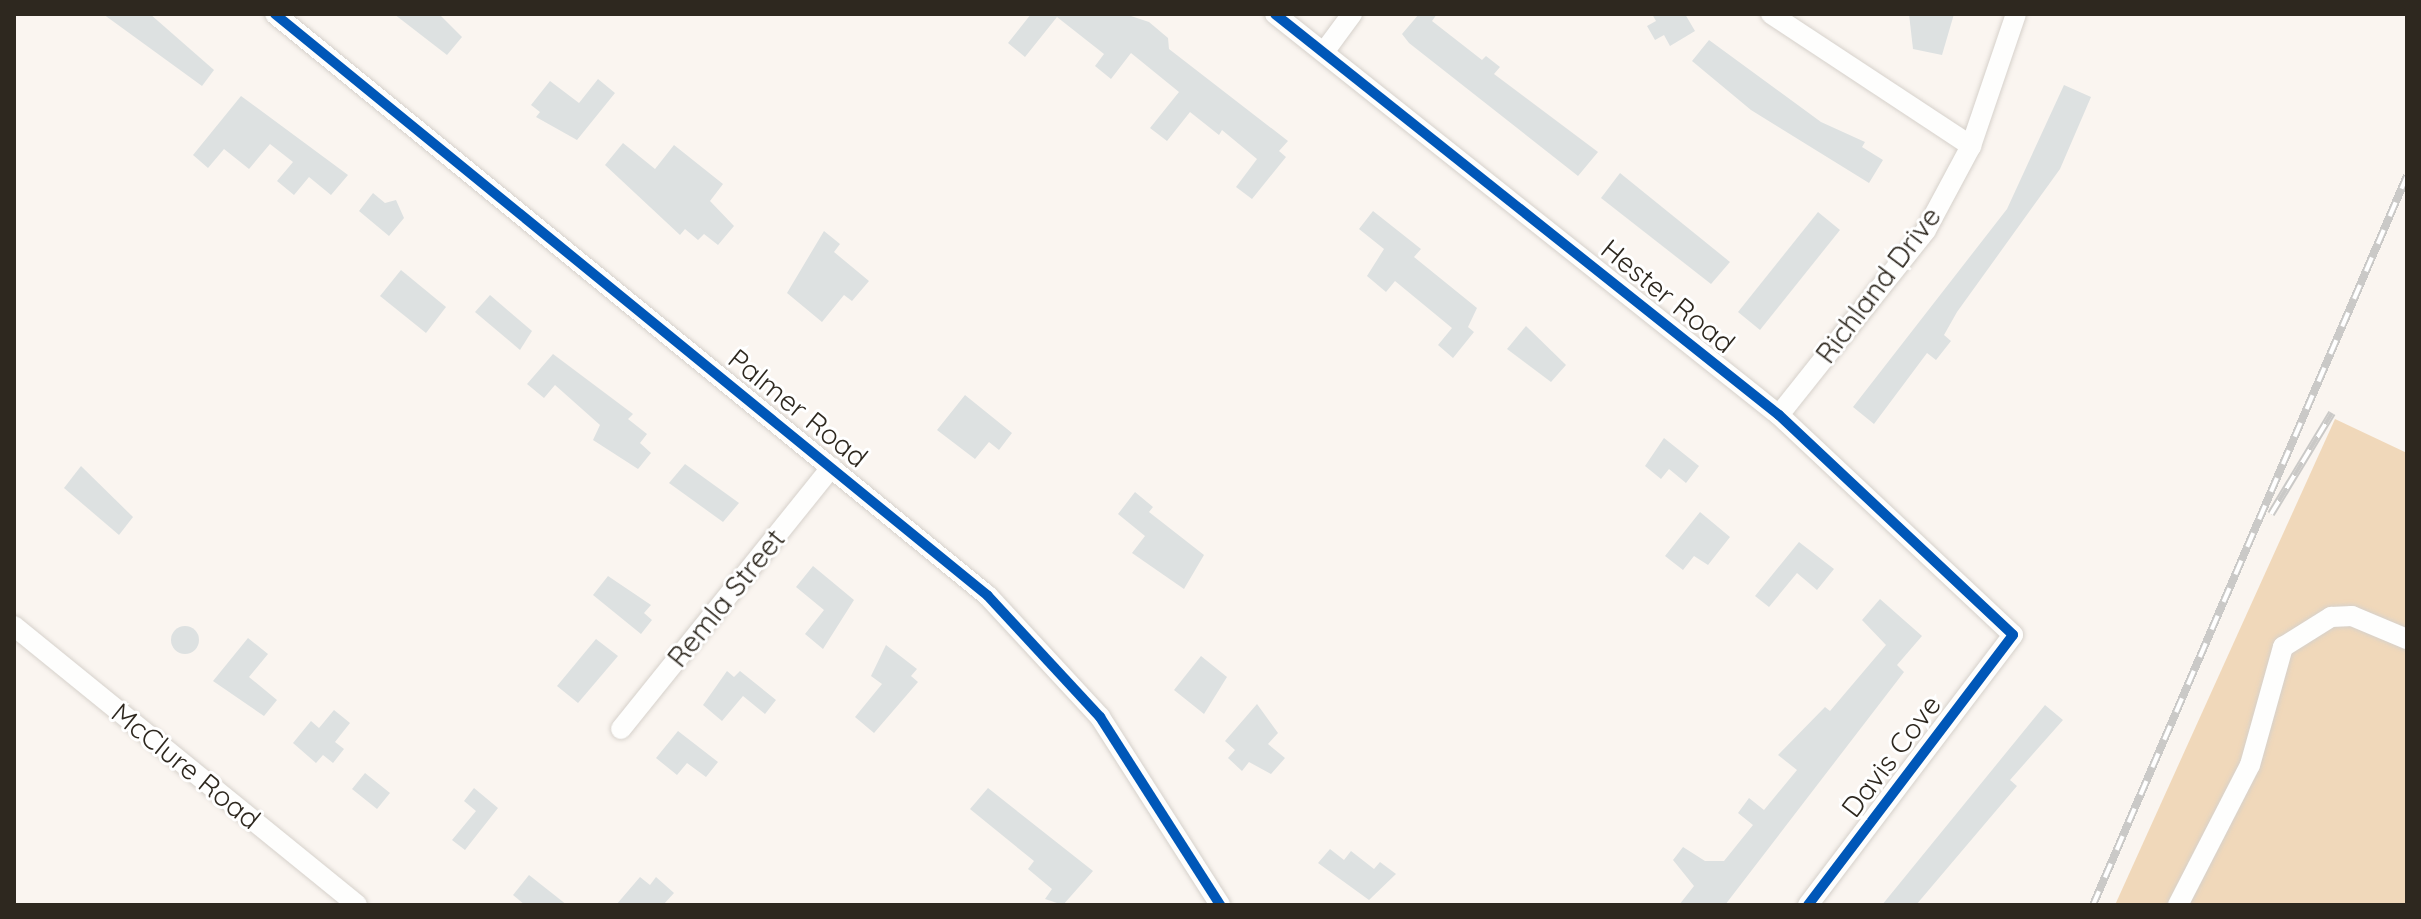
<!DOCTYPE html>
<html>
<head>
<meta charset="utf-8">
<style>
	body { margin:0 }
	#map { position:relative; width:2421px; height:919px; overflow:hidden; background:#faf5f0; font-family:Quicksand,sans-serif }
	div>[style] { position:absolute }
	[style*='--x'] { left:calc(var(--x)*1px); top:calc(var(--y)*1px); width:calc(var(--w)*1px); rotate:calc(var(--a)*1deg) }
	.green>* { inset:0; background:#f0d8ba }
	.building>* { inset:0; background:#dde1e1 }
	.round { border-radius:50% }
	.roads { filter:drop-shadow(0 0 2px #d6d1cb) drop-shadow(0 0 2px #d6d1cb) }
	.minor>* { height:20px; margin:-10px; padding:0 10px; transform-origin:10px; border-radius:10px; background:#fefefd }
	.rail>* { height:8px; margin-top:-4px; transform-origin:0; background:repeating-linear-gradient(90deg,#fff 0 15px,#cac9c7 0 30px); box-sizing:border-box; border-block:2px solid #cac9c7 }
	.cycleway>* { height:10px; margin:-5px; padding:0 5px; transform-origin:5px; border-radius:5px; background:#0057b8 }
	span { translate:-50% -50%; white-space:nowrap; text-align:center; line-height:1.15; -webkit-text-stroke:6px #fff; paint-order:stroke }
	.street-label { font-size:28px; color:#2e281f }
	.frame { position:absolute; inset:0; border:16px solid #2e281f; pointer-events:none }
</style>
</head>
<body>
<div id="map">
	<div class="green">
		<i style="clip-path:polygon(2335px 419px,2407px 453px,2407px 905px,2115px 905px)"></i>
	</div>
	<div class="building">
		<i style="clip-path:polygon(103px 14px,150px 14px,214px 70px,202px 86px)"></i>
		<i style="clip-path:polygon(394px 14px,439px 14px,462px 37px,447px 55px)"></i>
		<i style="clip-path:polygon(1031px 14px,1125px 14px,1149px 22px,1168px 38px,1169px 49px,1288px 141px,1279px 151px,1286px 157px,1252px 199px,1236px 187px,1257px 159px,1222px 130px,1219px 135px,1190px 112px,1167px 141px,1150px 128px,1179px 92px,1131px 53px,1111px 79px,1095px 66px,1104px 54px,1057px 17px,1025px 57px,1008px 43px)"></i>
		<i style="clip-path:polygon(1419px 14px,1437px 14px,1432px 21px,1482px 60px,1486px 56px,1500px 67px,1494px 74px,1598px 152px,1578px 176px,1409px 43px,1402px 34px)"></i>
		<i style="clip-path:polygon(1652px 14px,1685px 14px,1695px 31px,1670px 46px,1664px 35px,1655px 40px,1647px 26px,1656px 21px)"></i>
		<i style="clip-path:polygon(1909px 14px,1954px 14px,1942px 55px,1913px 49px)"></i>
		<i style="clip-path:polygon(1709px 40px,1821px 122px,1865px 142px,1862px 147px,1883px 160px,1869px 183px,1751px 110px,1692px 61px)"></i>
		<i style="clip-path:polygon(598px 79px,615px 93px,577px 140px,536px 117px,540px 112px,531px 105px,550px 81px,579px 103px)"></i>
		<i style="clip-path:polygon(2064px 85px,2091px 97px,2060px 169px,1957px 312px,1944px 335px,1951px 341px,1936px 360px,1927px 353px,1874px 424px,1853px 407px,2007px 209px)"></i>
		<i style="clip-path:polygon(241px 96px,348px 175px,331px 195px,309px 177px,294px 195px,277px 181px,293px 162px,270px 144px,249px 169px,224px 149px,208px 168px,193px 155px)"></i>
		<i style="clip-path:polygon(623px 143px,655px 169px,674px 145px,723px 184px,710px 201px,734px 226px,718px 245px,704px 234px,698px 240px,685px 229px,680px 235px,605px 165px)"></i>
		<i style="clip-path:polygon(1620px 173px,1730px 262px,1711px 284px,1601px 198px)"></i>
		<i style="clip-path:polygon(373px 193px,385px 203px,396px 200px,404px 218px,389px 236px,359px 211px)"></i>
		<i style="clip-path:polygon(1373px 211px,1421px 249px,1414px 257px,1477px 308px,1468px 327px,1474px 332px,1453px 358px,1438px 345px,1452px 328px,1395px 281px,1386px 292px,1367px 276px,1384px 249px,1359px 229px)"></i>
		<i style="clip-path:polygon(1818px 212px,1840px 230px,1760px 330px,1738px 312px)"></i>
		<i style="clip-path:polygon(824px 231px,840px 244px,834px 252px,869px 281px,852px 301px,844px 295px,822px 322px,787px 293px)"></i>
		<i style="clip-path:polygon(401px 270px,446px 307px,426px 333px,380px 296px)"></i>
		<i style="clip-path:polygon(490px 295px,532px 331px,520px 350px,475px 312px)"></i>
		<i style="clip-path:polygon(1526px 326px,1566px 365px,1551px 382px,1507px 349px)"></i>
		<i style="clip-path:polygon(553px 354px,633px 414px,628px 419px,647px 434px,640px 443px,651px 453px,638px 469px,593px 440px,600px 425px,555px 385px,544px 398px,527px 384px)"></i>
		<i style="clip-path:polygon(965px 395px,1012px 433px,999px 450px,989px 442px,975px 459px,937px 430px)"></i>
		<i style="clip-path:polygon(1664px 438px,1699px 466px,1686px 483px,1669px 469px,1661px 479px,1645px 466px)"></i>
		<i style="clip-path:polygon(685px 464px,739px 503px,723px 522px,669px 483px)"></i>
		<i style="clip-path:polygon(81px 466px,133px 517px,119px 535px,64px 488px)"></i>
		<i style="clip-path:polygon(1135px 492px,1153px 507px,1149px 512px,1204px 555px,1184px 589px,1132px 553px,1145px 536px,1118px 514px)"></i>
		<i style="clip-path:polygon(1700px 512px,1730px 537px,1708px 565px,1694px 556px,1683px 570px,1665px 556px)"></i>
		<i style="clip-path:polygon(1799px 542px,1834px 569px,1817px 590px,1797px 573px,1769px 607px,1755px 596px)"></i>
		<i style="clip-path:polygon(813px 566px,854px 600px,823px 649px,805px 634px,824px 610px,796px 587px)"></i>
		<i style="clip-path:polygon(608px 576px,651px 605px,644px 613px,652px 620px,641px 634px,593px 595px)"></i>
		<i style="clip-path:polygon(1880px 599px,1922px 636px,1897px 665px,1904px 672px,1725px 905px,1679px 905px,1694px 886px,1673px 860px,1683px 847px,1705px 861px,1724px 861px,1753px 825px,1738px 813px,1749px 798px,1764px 810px,1797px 770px,1778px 755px,1825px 707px,1830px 711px,1886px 645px,1862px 620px)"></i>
		<i class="round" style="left:171px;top:626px;width:28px;height:28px"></i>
		<i style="clip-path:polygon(248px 638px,268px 654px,249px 677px,277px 700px,264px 716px,213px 681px)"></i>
		<i style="clip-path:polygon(596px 639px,618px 656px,578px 703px,557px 686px)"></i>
		<i style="clip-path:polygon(886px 645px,917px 669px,911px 676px,918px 682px,874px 733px,855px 717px,882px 684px,871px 676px)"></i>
		<i style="clip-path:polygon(1201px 656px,1227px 677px,1204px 714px,1174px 690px)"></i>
		<i style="clip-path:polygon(727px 671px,734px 677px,740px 671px,776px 700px,765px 714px,743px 696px,722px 721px,703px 705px)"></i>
		<i style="clip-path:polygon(1257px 704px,1278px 733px,1268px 744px,1285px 758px,1271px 774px,1249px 762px,1242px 771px,1228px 758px,1235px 750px,1225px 741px)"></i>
		<i style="clip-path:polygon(2045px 705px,2063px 720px,2010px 780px,2017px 786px,1916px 905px,1882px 905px)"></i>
		<i style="clip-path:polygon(334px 710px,350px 723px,335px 742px,344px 749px,333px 763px,323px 755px,316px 763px,293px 743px,311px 721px,319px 728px)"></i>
		<i style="clip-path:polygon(678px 731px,718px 762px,706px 777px,687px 763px,677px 775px,656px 758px)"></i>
		<i style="clip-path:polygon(365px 773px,390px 793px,377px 809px,352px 789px)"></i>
		<i style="clip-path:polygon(474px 788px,498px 808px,465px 850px,452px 840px,476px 811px,464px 801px)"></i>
		<i style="clip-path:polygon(988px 788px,1093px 871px,1063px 905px,1045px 899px,1052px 889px,1028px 869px,1034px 861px,970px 809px)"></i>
		<i style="clip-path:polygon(1330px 849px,1344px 860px,1351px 851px,1374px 869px,1380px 862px,1396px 874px,1369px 900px,1318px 863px)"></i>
		<i style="clip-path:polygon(529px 875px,567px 905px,525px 905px,513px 895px)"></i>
		<i style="clip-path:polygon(640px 877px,650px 885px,656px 877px,674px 893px,663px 905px,616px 905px)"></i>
	</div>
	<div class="roads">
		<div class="minor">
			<i style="--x:275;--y:14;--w:920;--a:39.22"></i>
			<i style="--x:988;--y:596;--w:165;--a:47.2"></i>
			<i style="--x:1100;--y:717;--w:223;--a:57.4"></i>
			<i style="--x:1275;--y:14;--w:644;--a:38.51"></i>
			<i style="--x:1779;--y:415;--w:321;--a:43.2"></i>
			<i style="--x:2013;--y:635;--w:339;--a:127.2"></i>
			<i style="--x:1771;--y:14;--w:240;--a:33.4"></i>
			<i style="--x:1324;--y:52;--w:47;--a:-53.6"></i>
			<i style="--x:1779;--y:415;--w:236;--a:-51.5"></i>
			<i style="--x:1926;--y:230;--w:95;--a:-61.8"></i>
			<i style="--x:1971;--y:146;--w:139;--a:-71.2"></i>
			<i style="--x:14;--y:626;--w:442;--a:39.1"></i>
			<i style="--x:621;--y:729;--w:336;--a:-51.2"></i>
			<i style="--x:2178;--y:905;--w:157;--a:-62.8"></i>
			<i style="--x:2250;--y:765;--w:123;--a:-74.4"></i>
			<i style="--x:2283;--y:647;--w:57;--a:-32"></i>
			<i style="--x:2331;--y:617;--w:21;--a:-3"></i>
			<i style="--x:2352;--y:616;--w:60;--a:22.7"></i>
		</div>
	</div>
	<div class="rail">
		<i style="--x:2271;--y:514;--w:118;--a:-58.9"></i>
		<i style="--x:2093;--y:905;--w:794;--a:-66.7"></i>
	</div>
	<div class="cycleway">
		<i style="--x:275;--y:14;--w:920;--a:39.22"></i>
		<i style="--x:988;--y:596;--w:165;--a:47.2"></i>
		<i style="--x:1100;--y:717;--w:223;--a:57.4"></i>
		<i style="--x:1275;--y:14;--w:644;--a:38.51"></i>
		<i style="--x:1779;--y:415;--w:321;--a:43.2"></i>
		<i style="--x:2013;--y:635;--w:339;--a:127.2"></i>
	</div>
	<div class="street-label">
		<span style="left:1878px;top:285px;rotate:-53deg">Richland Drive</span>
		<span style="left:1668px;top:296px;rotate:39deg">Hester Road</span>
		<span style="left:798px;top:408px;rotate:39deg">Palmer Road</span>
		<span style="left:726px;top:598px;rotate:-51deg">Remla Street</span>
		<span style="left:1891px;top:756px;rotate:-53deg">Davis Cove</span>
		<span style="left:186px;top:766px;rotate:39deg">McClure Road</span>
	</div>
	<div class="frame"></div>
</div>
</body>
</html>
